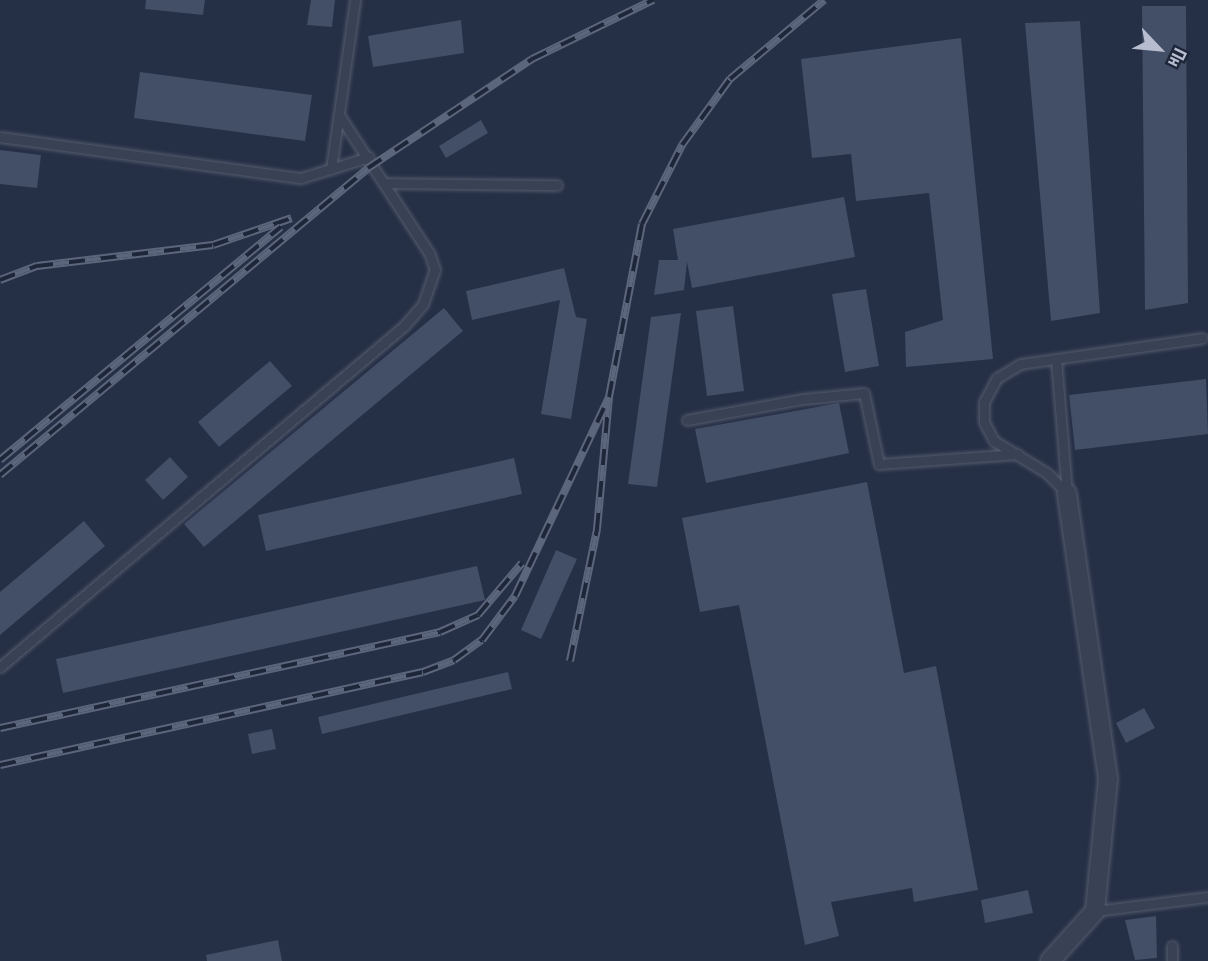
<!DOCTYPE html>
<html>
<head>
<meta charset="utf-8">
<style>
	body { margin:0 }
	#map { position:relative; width:1208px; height:961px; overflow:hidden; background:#252f45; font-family:"PT Sans Narrow",sans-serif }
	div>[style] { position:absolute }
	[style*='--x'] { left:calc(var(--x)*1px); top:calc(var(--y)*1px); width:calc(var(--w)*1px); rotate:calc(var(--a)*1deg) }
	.building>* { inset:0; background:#434e67 }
	.roads { filter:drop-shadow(0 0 2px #555c6f) drop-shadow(0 0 2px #555c6f) }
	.lane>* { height:9px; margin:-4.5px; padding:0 4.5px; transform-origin:4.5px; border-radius:4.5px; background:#394154 }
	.street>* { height:18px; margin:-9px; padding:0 9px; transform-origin:9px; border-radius:9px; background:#394154 }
	.rail>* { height:8px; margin-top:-4px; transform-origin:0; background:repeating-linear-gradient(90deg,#1e263a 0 16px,#5b657b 0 32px); box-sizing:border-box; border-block:2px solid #5b657b }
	span { translate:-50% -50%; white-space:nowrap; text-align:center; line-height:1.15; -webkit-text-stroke:5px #1e263a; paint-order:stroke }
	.north { position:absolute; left:1124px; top:14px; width:70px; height:70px; -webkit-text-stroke:5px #1e263a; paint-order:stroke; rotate:116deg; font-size:19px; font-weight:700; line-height:28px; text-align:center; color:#b7bdce }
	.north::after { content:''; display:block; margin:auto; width:24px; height:32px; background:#b7bdce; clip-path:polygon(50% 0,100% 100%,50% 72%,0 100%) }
</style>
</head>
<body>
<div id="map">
	<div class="building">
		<i style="clip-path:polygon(146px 0,205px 0,203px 15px,145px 9px)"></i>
		<i style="clip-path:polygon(311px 0,335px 0,332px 27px,307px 25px)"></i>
		<i style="clip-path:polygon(1142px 6px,1186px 6px,1188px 303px,1145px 310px)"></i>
		<i style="clip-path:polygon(461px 20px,464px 53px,373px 67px,368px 36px)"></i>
		<i style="clip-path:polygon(1080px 21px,1100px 313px,1051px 321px,1025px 23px)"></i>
		<i style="clip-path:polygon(961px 38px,993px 359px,906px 367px,905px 332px,943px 320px,929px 193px,856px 201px,851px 154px,812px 158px,801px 59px)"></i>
		<i style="clip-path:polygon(140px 72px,312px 95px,305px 141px,134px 118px)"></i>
		<i style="clip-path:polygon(481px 120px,488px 133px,446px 158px,439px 146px)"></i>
		<i style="clip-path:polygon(0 150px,41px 155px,37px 188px,0 184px)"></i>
		<i style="clip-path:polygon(844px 197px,855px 257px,692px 288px,687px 262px,684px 290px,654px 295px,659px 260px,678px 260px,673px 229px)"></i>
		<i style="clip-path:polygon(564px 268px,576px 317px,587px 319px,571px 419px,541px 414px,560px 300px,472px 320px,466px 291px)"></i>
		<i style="clip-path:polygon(866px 289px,879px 366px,845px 372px,832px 294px)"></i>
		<i style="clip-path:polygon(733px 306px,744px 391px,707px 396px,696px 311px)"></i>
		<i style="clip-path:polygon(444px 308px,463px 331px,204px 547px,184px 524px)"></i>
		<i style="clip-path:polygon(681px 313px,657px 487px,628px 484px,651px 317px)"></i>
		<i style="clip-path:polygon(270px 361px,292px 386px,219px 447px,198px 422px)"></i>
		<i style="clip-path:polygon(1206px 379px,1208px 434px,1075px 450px,1069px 395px)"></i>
		<i style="clip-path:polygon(839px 403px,849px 453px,706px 483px,695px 429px)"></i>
		<i style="clip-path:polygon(170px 457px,188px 477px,163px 500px,145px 480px)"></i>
		<i style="clip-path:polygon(514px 458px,522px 494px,266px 551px,258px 515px)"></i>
		<i style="clip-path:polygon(867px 482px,904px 673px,936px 666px,978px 890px,914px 902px,912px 888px,831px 902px,839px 936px,805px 945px,739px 605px,700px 612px,682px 518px)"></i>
		<i style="clip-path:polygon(84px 521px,105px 546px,0 635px,0 592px)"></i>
		<i style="clip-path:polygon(556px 550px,577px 559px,541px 639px,521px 630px)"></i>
		<i style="clip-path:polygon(477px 566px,485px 600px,63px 693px,56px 659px)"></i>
		<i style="clip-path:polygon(508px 672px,512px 689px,322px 734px,318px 717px)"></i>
		<i style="clip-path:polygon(1144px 708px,1155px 728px,1126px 743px,1116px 723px)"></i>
		<i style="clip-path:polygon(272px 729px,276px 749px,252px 754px,248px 734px)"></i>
		<i style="clip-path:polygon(1028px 890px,1033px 913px,985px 923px,981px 900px)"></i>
		<i style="clip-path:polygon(1156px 916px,1157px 958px,1135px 960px,1125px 920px)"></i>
		<i style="clip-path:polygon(278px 940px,282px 961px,207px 961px,206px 955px)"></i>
	</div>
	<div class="roads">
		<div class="lane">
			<i style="--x:0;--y:137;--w:304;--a:7.8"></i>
			<i style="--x:301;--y:178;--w:71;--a:-17.2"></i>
			<i style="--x:331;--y:169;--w:171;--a:-81.9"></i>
			<i style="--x:387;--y:183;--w:170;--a:0.7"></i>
			<i style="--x:1056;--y:359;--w:134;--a:85.3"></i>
			<i style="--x:687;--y:420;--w:118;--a:-10.3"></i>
			<i style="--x:803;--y:399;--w:61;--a:-5.6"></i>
			<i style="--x:864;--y:393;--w:73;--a:78.1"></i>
			<i style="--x:879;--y:464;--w:139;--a:-4.1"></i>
			<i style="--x:1067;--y:493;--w:28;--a:-135"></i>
			<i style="--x:1047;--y:473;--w:62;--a:-148.9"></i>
			<i style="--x:994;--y:441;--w:21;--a:-118"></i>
			<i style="--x:984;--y:422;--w:20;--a:-90"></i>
			<i style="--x:984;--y:402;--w:27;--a:-62"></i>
			<i style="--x:997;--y:378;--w:27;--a:-31"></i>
			<i style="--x:1020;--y:364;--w:184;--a:-8.1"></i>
			<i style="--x:0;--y:667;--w:529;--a:-40.17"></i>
			<i style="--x:404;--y:326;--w:29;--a:-49"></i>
			<i style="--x:423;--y:304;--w:36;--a:-71"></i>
			<i style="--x:435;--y:270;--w:18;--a:-109"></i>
			<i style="--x:429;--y:253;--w:165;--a:-123.1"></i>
			<i style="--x:1095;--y:911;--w:114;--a:-7.1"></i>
			<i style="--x:1172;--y:946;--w:15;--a:90"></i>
		</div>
		<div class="street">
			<i style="--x:1050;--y:961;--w:67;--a:-48"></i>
			<i style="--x:1095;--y:911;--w:133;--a:-84.4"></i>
			<i style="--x:1108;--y:779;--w:289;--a:-98.2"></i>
		</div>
	</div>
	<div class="rail">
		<i style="--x:0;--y:280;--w:40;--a:-21"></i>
		<i style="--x:37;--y:266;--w:177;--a:-6.8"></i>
		<i style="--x:213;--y:245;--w:83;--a:-18.9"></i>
		<i style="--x:0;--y:460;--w:365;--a:-39.7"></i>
		<i style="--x:0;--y:475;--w:479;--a:-39.8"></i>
		<i style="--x:368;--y:168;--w:197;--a:-33.6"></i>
		<i style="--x:532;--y:59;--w:135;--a:-26"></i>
		<i style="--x:570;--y:661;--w:135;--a:-78.4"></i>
		<i style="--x:597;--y:529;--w:133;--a:-84.8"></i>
		<i style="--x:609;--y:397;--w:176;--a:-79.2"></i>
		<i style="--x:642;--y:224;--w:89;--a:-63.1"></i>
		<i style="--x:682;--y:145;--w:82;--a:-54"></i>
		<i style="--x:730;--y:79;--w:123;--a:-40"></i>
		<i style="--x:0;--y:728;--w:450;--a:-12.3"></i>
		<i style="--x:440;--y:632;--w:42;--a:-24.1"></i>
		<i style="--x:478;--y:615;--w:68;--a:-49.8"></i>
		<i style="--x:0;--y:765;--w:433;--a:-12.4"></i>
		<i style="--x:423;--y:672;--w:33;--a:-21"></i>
		<i style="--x:454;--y:660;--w:34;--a:-36"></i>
		<i style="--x:482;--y:640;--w:55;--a:-53.1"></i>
		<i style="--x:515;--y:596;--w:220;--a:-64.7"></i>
	</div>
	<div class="north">Пн</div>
</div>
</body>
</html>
